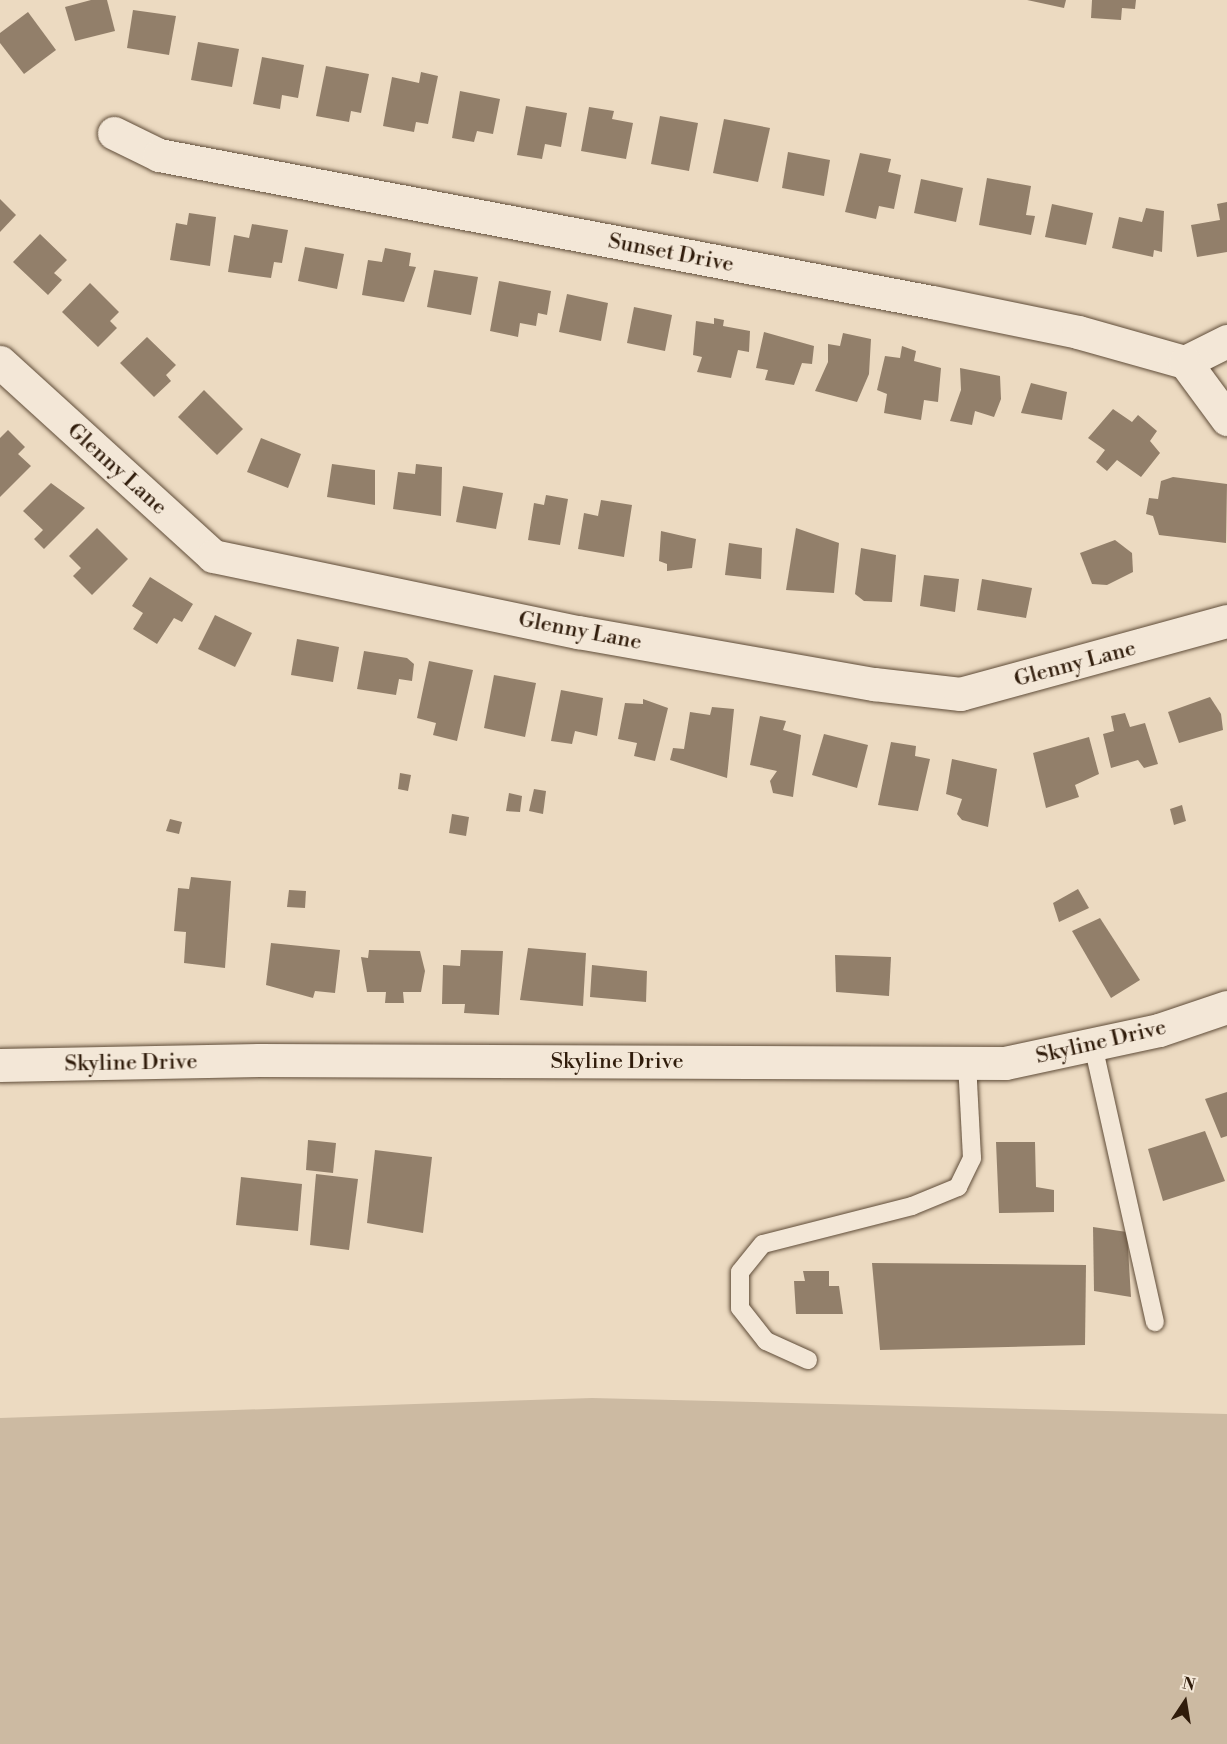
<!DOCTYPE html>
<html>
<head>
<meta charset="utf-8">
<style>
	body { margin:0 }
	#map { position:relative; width:1227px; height:1744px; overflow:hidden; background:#ecdac1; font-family:"Libre Bodoni",serif }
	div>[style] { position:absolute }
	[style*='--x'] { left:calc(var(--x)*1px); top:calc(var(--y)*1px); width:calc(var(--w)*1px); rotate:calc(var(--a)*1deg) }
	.green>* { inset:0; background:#ccbaa2 }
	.building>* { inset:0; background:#927f6a }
	.roads { filter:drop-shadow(0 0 2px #5f4c38) drop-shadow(0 0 2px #5f4c38) }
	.lane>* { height:18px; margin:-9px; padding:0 9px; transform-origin:9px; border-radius:9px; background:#f3e7d7 }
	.street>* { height:33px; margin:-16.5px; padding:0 16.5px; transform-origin:16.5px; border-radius:16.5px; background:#f3e7d7 }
	.secondary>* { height:33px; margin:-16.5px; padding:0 16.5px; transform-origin:16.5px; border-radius:16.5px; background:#f3e7d7 }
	span { translate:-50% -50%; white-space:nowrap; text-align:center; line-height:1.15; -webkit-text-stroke:4.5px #f3e7d7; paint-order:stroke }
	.street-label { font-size:22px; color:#301c0b }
	.north { position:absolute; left:1155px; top:1672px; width:60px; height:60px; -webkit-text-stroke:4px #f3e7d7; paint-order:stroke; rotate:12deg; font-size:16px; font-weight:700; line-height:24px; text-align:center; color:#301c0b }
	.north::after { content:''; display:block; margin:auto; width:21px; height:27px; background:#301c0b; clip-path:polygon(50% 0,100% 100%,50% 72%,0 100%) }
</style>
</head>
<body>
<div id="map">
	<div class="green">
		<i style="clip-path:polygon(592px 1398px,1227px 1414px,1227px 1744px,0 1744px,0 1418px)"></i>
	</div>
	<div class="building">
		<i style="clip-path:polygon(91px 0,107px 0,115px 31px,75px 41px,65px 7px)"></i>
		<i style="clip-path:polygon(1027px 0,1066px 0,1064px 8px)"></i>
		<i style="clip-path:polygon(1092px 0,1136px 0,1135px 9px,1122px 8px,1121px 20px,1091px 18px)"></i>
		<i style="clip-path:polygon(133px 10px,176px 16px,169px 55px,127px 48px)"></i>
		<i style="clip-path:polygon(28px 12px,56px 50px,24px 74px,0 43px,0 33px)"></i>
		<i style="clip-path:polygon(198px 42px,239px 49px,232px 87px,191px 80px)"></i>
		<i style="clip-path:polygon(262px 57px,304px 65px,298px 98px,282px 95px,280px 109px,253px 104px)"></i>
		<i style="clip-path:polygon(326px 66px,369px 74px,361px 113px,351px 111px,349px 122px,316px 116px)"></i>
		<i style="clip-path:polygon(421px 72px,438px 76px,428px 124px,416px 122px,414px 132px,383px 126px,392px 77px,419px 83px)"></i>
		<i style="clip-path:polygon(460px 91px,500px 99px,493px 134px,477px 131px,474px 142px,452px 138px)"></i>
		<i style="clip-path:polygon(526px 106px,567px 113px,561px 147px,545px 144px,542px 159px,517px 155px)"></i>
		<i style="clip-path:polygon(589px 107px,614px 111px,612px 119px,633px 123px,626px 159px,581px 151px)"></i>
		<i style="clip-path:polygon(660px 116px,698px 123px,689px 171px,651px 164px)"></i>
		<i style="clip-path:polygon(724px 119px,770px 128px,758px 182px,713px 173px)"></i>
		<i style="clip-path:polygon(788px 152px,830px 160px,824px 196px,782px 188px)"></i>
		<i style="clip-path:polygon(860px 153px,891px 159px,888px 172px,901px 175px,894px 209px,879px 206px,876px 219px,845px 212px)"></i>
		<i style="clip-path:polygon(987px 178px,1031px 186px,1026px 215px,1035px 216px,1031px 235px,979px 225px)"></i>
		<i style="clip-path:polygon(921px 179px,963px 188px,956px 222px,914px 213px)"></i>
		<i style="clip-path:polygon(0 199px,16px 215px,0 232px)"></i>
		<i style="clip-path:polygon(1227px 202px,1227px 252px,1197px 257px,1191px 225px,1220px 220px,1217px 204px)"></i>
		<i style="clip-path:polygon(1052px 204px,1093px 213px,1086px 245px,1045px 237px)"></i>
		<i style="clip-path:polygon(1146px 208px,1164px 211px,1162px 252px,1154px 250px,1153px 257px,1112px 248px,1119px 217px,1142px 222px)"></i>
		<i style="clip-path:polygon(189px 213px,216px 217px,210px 266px,170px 260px,176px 223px,187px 225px)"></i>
		<i style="clip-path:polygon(252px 224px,288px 230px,282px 263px,274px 262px,271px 278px,228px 272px,234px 235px,249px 238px)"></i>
		<i style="clip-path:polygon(40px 234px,67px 260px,54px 273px,62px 280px,48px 295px,13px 262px)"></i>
		<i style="clip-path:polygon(305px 247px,344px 254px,337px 289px,298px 281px)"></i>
		<i style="clip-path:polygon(385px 248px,411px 253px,409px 266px,416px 267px,404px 302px,362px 295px,368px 260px,382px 262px)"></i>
		<i style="clip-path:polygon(434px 270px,478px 277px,471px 315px,427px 307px)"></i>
		<i style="clip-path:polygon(499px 281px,551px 291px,547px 315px,538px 313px,536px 326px,520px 323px,518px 337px,490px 331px)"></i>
		<i style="clip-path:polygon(90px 283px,119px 312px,110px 321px,117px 328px,98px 347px,62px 312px)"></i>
		<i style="clip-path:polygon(567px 294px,608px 303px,601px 341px,559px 332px)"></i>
		<i style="clip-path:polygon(634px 307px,672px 315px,665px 351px,627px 343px)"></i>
		<i style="clip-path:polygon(714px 318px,724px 320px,723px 326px,750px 331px,749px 352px,738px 350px,731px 378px,697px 372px,702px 357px,693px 355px,696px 321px,714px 324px)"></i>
		<i style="clip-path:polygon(764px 332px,814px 346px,812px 364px,802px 363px,794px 385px,765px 380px,768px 370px,756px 368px)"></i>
		<i style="clip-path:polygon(843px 333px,871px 339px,869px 374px,857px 402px,815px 391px,828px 362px,828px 344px,840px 346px)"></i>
		<i style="clip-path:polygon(147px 337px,176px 365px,166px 375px,171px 381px,154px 397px,120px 363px)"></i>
		<i style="clip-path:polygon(902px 346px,916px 351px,914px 361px,941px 368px,938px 402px,924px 400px,921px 420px,884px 413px,887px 394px,877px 390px,885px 356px,900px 358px)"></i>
		<i style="clip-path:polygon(960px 368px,1000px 376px,1001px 399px,994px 417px,975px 411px,972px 425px,950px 421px,961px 390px)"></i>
		<i style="clip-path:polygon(1031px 383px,1067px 392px,1062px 420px,1021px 413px)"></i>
		<i style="clip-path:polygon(204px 390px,243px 429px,217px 455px,178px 417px)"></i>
		<i style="clip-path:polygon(1113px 409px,1132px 422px,1138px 415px,1157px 431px,1150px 441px,1160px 453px,1141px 477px,1117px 460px,1107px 471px,1096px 462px,1105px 450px,1088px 438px)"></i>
		<i style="clip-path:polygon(8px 430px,25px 447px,18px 454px,31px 466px,0 497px,0 438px)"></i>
		<i style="clip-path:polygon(261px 438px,301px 454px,288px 488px,247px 472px)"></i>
		<i style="clip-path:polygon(332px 464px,375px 470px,375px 505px,327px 497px)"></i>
		<i style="clip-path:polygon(416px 464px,442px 467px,441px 516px,393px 509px,398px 472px,415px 474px)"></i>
		<i style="clip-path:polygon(1173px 477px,1227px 484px,1226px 543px,1159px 535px,1153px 516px,1146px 514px,1149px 498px,1158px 499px,1161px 481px)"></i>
		<i style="clip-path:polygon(51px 483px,85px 508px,44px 549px,34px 539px,43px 530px,23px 511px)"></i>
		<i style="clip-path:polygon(463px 486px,503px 493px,496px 529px,456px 522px)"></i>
		<i style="clip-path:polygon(546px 495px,568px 499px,560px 545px,528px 540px,534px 503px,544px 505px)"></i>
		<i style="clip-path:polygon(601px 500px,632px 505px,624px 557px,578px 549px,584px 513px,598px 516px)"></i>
		<i style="clip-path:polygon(97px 528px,128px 559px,92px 595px,73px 576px,81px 568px,69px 556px)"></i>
		<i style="clip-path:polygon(796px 528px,839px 543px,834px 593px,786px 590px)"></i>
		<i style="clip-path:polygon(661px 531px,696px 539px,692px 568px,667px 571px,667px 564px,659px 561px)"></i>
		<i style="clip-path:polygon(1115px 540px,1132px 553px,1133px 572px,1107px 585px,1092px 584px,1080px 553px)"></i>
		<i style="clip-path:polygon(729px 543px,762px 548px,761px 579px,725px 575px)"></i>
		<i style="clip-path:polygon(861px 548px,896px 555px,892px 602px,864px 601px,855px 594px)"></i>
		<i style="clip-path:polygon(924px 575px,959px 579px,955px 612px,920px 606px)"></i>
		<i style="clip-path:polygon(150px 577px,193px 604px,182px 622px,174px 618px,157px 644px,133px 629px,143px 613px,132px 606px)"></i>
		<i style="clip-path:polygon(982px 579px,1032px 588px,1026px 618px,977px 610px)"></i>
		<i style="clip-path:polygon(215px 615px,252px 633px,235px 667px,198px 649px)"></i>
		<i style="clip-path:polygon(297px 639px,339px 647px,333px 682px,291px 675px)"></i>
		<i style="clip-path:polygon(364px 651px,407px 658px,414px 664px,412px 681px,399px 679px,396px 695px,357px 689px)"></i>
		<i style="clip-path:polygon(429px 661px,473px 670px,457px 741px,433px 735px,436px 723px,417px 718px)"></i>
		<i style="clip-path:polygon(494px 675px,536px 683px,525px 737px,484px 728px)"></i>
		<i style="clip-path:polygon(561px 690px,603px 698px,597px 736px,575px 731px,572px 744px,551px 741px)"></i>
		<i style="clip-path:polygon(1210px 697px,1221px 714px,1223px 730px,1179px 743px,1168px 712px)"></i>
		<i style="clip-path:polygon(643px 699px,668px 708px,655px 761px,634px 756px,637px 743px,618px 739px,625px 703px,643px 704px)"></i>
		<i style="clip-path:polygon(712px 707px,734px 709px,727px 778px,670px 760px,673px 748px,684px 749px,690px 712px,710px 715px)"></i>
		<i style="clip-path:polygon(1125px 713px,1130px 727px,1145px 723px,1158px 764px,1144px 768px,1138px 760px,1111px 768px,1103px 734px,1114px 731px,1111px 716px)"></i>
		<i style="clip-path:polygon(760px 716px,786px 721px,783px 730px,801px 735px,793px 797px,773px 793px,770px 781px,777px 771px,750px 765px)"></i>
		<i style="clip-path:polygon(824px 734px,868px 745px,857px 788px,812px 775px)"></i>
		<i style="clip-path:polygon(1089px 737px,1099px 774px,1075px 785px,1079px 797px,1046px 808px,1033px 753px)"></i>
		<i style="clip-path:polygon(891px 742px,916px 746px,915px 756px,930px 759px,918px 811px,878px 805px)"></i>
		<i style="clip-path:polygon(952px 759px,997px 769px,988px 827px,962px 820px,957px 814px,962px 799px,946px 794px)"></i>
		<i style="clip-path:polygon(400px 773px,411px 775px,408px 791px,398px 789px)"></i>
		<i style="clip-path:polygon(534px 789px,546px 791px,543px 814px,529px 811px)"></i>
		<i style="clip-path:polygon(509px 793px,522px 796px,520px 812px,506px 811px)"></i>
		<i style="clip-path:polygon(1182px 805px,1186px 821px,1174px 825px,1170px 809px)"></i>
		<i style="clip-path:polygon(452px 814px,469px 817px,466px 836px,449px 833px)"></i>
		<i style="clip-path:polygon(170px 819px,182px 822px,179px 834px,166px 831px)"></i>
		<i style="clip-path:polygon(191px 877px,231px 881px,225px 968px,184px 963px,186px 932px,174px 931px,178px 888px,189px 889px)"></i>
		<i style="clip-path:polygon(1078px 889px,1089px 908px,1059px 922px,1053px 903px)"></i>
		<i style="clip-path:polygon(289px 890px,306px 891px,305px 908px,287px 907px)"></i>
		<i style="clip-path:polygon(1100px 918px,1140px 980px,1111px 998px,1072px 931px)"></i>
		<i style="clip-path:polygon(271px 943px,340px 950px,335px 993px,315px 991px,313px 998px,266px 985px)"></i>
		<i style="clip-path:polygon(528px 948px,586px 953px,583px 1006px,520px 1000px)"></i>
		<i style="clip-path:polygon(369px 950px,420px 951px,425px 971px,421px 992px,403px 992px,404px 1003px,385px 1003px,386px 992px,367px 992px,361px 957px,368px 958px)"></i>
		<i style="clip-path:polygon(461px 950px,503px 951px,499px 1015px,464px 1013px,465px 1004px,442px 1004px,443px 965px,460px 966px)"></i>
		<i style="clip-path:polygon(835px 955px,891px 957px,889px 996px,836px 992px)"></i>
		<i style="clip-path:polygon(592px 965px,647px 971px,646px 1002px,590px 997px)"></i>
		<i style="clip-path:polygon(1227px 1092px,1227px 1136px,1221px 1138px,1205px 1099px)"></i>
		<i style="clip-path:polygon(1205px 1131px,1225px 1181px,1163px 1201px,1148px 1149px)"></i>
		<i style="clip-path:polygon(308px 1140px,336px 1143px,333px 1173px,306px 1170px)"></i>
		<i style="clip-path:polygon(996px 1142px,1035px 1142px,1036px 1187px,1054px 1190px,1054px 1212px,999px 1213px)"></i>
		<i style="clip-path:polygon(375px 1150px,432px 1157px,423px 1233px,367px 1223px)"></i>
		<i style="clip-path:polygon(316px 1174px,358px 1179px,349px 1250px,310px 1245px)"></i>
		<i style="clip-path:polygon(241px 1177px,302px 1184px,298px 1231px,236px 1225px)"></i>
		<i style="clip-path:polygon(1093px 1227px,1127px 1232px,1131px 1297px,1094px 1291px)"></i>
		<i style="clip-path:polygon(872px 1263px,1086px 1265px,1085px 1345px,880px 1350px)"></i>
		<i style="clip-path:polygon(803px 1271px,829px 1271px,829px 1286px,839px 1286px,843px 1314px,796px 1314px,794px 1281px,805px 1281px)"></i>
	</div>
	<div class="roads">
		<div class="lane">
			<i style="--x:1093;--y:1045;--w:284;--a:77.4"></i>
			<i style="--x:808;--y:1360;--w:46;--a:-155.7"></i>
			<i style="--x:766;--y:1341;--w:42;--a:-128.2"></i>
			<i style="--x:740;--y:1308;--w:36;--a:-90"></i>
			<i style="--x:740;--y:1272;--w:36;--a:-51"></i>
			<i style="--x:763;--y:1244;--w:154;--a:-14.3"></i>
			<i style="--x:912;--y:1206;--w:50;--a:-22.4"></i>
			<i style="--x:958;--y:1187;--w:32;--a:-64"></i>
			<i style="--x:972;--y:1158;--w:95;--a:-93"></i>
		</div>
		<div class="street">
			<i style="--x:114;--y:133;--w:50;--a:26.1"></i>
			<i style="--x:159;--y:155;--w:787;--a:10.77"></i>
			<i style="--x:932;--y:302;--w:149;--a:11.6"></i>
			<i style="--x:1078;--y:332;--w:111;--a:15.7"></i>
			<i style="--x:1185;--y:362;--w:47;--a:-26.6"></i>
			<i style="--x:0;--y:362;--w:288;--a:42.3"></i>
			<i style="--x:213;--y:556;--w:373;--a:11.8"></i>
			<i style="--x:578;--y:632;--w:301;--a:10"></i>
			<i style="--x:874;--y:684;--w:87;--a:6.6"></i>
			<i style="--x:960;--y:694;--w:277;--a:-15.3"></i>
			<i style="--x:1185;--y:362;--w:71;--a:53.6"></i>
		</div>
		<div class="secondary">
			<i style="--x:0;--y:1065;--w:259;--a:-1.1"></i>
			<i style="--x:259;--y:1060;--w:746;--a:0.23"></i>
			<i style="--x:1005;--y:1063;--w:157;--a:-12.1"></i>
			<i style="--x:1159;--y:1030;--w:72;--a:-18.7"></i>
		</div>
	</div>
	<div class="street-label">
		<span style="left:671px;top:253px;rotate:11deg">Sunset Drive</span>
		<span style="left:117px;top:469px;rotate:42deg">Glenny Lane</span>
		<span style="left:580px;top:631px;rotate:11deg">Glenny Lane</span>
		<span style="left:1075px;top:664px;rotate:-15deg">Glenny Lane</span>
		<span style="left:1101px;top:1042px;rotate:-13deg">Skyline Drive</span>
		<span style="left:617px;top:1062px">Skyline Drive</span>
		<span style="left:131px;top:1063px;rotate:-1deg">Skyline Drive</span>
	</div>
	<div class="north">N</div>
</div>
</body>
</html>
